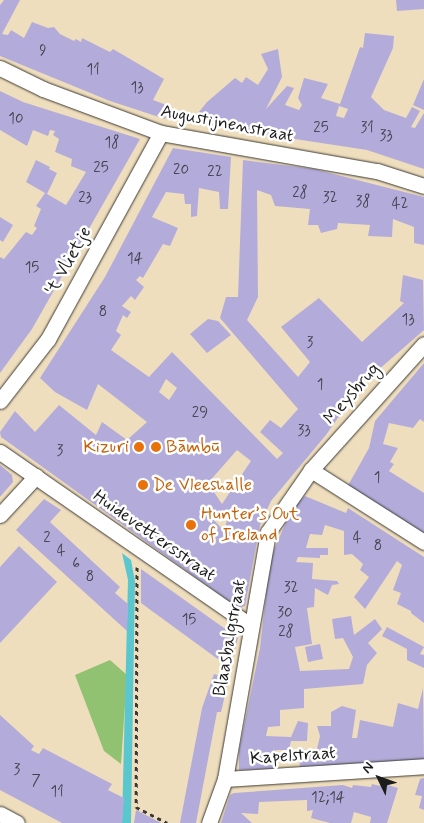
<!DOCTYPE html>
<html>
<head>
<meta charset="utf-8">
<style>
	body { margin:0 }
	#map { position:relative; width:424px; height:823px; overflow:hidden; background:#efdebd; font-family:Mynerve,sans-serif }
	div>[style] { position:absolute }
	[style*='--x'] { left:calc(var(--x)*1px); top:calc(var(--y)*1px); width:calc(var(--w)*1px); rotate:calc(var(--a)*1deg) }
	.green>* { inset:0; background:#91c272 }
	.water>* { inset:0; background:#5ac7cf }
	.building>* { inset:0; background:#b3acda }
	.path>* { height:3px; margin-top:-1.5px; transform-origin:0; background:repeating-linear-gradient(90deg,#3c3934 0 4px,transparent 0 8px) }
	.roads { filter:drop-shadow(0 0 1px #3c3934) drop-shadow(0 0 1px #3c3934) }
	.street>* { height:15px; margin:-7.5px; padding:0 7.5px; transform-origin:7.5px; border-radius:7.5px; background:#fff }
	.dots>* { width:14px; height:14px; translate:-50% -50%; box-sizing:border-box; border:2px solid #fff; border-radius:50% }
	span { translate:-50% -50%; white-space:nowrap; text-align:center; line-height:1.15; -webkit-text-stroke:5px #fff; paint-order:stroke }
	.number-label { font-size:15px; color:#42404c }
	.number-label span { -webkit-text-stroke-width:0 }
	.street-label { font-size:18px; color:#1c1c1c }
	.food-label { font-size:18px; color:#c56008 }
	.right { translate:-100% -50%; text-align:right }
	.left { translate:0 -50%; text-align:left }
	.north { position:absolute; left:354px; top:753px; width:50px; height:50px; -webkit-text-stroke:4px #fff; paint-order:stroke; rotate:312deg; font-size:14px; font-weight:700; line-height:20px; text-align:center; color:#1c1c1c }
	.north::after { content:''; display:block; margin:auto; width:18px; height:22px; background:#1c1c1c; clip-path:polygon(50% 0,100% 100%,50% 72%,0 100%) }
</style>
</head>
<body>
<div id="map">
	<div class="green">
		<i style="clip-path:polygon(110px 660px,127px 675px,121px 764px,104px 751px,75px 675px)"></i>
	</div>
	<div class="water">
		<i style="clip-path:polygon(122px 553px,131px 560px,135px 581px,131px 823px,122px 823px,128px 580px)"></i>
	</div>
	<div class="building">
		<i style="clip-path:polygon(4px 0,20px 0,2px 34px,8px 35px,11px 30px,24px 38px,32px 22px,48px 28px,54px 27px,60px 34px,74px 41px,76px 39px,81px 42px,82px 38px,110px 52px,113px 49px,164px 79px,153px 100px,169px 106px,165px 119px,110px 101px,0 56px,0 5px)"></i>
		<i style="clip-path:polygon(396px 0,424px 0,424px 9px,397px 11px)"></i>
		<i style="clip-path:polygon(evenodd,365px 33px,394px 36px,393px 48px,371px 97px,384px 110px,406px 118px,412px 107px,420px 111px,411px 127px,415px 128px,424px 113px,424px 169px,367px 150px,190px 123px,207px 102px,235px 78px,242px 83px,246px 77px,258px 85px,268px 69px,261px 54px,278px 49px,282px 77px,266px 109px,287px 86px,294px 88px,285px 105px,299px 110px,302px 105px,298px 98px,304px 78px,328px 84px,321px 98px,340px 104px,360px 47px,363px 48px,365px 33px,339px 106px,348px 109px,344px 118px,336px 116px,339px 106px)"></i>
		<i style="clip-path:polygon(424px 79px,424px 110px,413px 105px)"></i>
		<i style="clip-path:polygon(0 91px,23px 102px,140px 139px,32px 329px,0 373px,0 257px,4px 259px,26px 232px,32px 235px,37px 228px,34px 226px,41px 209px,36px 206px,45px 193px,26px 182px,36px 160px,50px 167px,49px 169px,57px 173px,47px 194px,66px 205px,86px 172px,71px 166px,72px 159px,55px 152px,59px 139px,53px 135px,55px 131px,50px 130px,48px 136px,33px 130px,27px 146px,0 130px)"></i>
		<i style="clip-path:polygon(evenodd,173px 148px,231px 157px,228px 209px,220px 209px,219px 192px,199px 188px,197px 216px,191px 217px,191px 204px,185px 204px,184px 194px,166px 192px,152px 217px,178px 228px,170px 246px,163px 244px,143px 278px,140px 276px,136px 280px,144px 287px,135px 300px,131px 296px,122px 306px,131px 312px,127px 318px,123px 315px,116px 331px,121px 335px,111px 350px,149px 377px,172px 352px,277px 459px,283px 453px,260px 432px,270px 420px,281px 428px,298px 409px,220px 318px,226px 297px,238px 297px,243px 160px,314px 169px,424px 197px,424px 245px,414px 243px,414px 227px,393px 219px,392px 237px,368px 236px,370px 225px,338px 223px,337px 229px,321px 233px,318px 225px,308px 225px,310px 209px,275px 206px,271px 195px,257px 190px,258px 297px,247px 320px,298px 377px,310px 362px,281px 327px,319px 298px,362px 342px,404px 303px,400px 301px,403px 275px,423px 280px,424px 330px,361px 385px,326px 435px,271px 501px,260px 525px,245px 606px,238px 608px,1px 437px,0 432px,15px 411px,35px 432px,59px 405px,96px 435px,102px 422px,127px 440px,147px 422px,98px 384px,87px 410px,55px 392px,40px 378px,105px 277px,173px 148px,166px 379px,177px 388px,169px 400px,159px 392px,166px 379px,173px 148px,237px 450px,251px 461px,222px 504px,208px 483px,237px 450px,173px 148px,215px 514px,228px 517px,224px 531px,212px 518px,215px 514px)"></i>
		<i style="clip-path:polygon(0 217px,13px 225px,3px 242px,0 240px)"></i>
		<i style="clip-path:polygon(208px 319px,218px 321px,231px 335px,207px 353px,190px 334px)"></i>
		<i style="clip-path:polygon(424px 363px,424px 422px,420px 419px,413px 428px,389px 423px,383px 444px,398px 448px,390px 462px,394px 464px,389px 471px,424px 493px,424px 538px,346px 489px,369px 448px,375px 421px)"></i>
		<i style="clip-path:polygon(0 465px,12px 475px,13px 482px,0 497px)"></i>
		<i style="clip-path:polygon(305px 496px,346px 513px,348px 508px,424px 557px,424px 623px,411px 613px,411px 611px,397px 604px,401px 593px,393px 590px,402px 565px,397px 561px,365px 609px,354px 597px,369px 577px,360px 570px,363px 564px,352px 554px,344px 555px,344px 531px,325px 525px,322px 535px,310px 534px,306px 548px,328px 548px,328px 555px,320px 555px,320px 558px,298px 557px,296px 562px,313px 563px,312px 579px,337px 581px,339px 584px,332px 585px,328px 595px,315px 588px,314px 607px,307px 608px,312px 644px,295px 647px,300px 671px,349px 669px,353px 657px,343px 638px,335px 639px,332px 619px,351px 616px,354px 635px,375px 619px,382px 629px,368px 643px,377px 653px,367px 665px,363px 684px,304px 689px,304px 708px,280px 710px,280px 726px,268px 727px,266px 736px,291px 737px,298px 721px,308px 723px,307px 741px,291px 741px,289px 750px,276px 750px,276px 769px,239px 770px,239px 750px,260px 648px,270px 559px,293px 506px)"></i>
		<i style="clip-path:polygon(44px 499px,61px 510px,50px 522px,120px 587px,115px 593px,128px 604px,127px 631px,16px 530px)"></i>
		<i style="clip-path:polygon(19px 546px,57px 582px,0 643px,0 567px)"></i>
		<i style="clip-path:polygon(141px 569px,238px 638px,230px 668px,141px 603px)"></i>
		<i style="clip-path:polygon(387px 627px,424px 647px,420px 654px,424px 655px,424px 668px,407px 660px,407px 649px,382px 636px)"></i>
		<i style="clip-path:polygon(320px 644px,323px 659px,308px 662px,305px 647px)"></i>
		<i style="clip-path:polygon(214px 674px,229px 678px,221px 712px,217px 712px,196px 823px,180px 823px,202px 708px)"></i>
		<i style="clip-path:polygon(423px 688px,424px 760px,300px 769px,299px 750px,317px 749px,320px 736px,317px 726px,331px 726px,331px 712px,342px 706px,356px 710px,352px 738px,357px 738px,360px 720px,393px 727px,398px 703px,418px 709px)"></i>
		<i style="clip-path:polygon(0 715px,34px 746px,31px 750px,39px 754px,43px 748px,112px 784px,108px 790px,124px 798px,122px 823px,62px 823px,0 790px)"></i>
		<i style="clip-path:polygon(424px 778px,424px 810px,419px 808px,422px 796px,415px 795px,420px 779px)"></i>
		<i style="clip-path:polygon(381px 783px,398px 788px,387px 823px,370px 823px,371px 817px,354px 812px,351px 823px,330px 823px,311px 818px,313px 810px,307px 811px,307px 800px,259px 802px,258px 814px,241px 813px,252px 823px,221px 823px,230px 795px,234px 793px,343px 785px,352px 788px,353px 785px,371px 787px,372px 784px,380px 786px)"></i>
		<i style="clip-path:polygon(136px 810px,161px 823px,134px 823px)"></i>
	</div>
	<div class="path">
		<i style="--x:137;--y:567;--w:240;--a:90.2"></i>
		<i style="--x:136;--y:807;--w:35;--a:27"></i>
	</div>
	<div class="roads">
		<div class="street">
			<i style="--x:0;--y:68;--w:48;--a:26"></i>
			<i style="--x:43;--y:89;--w:126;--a:20.4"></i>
			<i style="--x:161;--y:133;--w:219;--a:10"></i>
			<i style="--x:377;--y:171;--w:49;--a:17.7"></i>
			<i style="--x:0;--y:401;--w:78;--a:-52.3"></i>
			<i style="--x:48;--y:339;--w:235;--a:-61.3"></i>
			<i style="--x:0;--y:452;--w:305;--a:34.7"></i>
			<i style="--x:311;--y:470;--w:134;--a:32.5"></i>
			<i style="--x:0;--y:515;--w:53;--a:-47.3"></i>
			<i style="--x:225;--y:779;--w:199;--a:-3.7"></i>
			<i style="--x:0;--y:814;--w:19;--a:28"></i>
			<i style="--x:209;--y:823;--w:47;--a:-70"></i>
			<i style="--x:225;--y:779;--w:251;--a:-80.1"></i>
			<i style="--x:268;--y:532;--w:75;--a:-55.3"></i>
			<i style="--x:311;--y:470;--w:169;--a:-48.1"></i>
		</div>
	</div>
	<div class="dots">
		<i style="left:139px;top:447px;background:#e8710a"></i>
		<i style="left:156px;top:447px;background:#e8710a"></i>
		<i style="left:143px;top:485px;background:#e8710a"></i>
		<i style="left:191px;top:525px;background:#e8710a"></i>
	</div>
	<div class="number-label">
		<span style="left:43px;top:52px">9</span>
		<span style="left:93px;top:71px">11</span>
		<span style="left:137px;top:89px">13</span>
		<span style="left:16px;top:120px">10</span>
		<span style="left:321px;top:129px">25</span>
		<span style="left:367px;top:129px">31</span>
		<span style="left:386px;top:137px">33</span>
		<span style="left:112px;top:144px">18</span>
		<span style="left:101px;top:169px">25</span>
		<span style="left:181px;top:171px">20</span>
		<span style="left:215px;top:173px">22</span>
		<span style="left:300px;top:194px">28</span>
		<span style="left:85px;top:199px">23</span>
		<span style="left:330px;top:199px">32</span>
		<span style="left:363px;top:203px">38</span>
		<span style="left:400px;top:205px">42</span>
		<span style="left:135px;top:260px">14</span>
		<span style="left:32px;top:269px">15</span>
		<span style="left:103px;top:313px">8</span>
		<span style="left:408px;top:321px">13</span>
		<span style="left:310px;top:344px">3</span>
		<span style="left:320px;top:386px">1</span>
		<span style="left:200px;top:414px">29</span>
		<span style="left:304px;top:432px">33</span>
		<span style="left:60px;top:452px">3</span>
		<span style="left:377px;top:479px">1</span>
		<span style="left:47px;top:539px">2</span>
		<span style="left:357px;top:539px">4</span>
		<span style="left:378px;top:547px">8</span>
		<span style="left:61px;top:552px">4</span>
		<span style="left:76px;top:565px">6</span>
		<span style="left:90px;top:578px">8</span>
		<span style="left:291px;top:589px">32</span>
		<span style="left:285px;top:614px">30</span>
		<span style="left:189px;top:621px">15</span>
		<span style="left:286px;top:633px">28</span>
		<span style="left:17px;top:771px">3</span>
		<span style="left:36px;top:782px">7</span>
		<span style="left:57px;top:793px">11</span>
		<span style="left:328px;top:799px">12;14</span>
	</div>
	<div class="street-label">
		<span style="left:227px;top:124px;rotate:11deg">Augustijnenstraat</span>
		<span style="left:69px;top:261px;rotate:-61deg">'t Vlietje</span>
		<span style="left:352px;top:394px;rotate:-49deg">Meysbrug</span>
		<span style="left:154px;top:536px;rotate:35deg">Huidevettersstraat</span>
		<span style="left:230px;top:638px;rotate:-80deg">Blaasbalgstraat</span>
		<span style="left:293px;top:756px;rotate:-4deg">Kapelstraat</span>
	</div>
	<div class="food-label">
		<span class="right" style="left:129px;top:447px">Kizuri</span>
		<span class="left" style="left:166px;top:447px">Bāmbū</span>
		<span class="left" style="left:153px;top:485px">De Vleeshalle</span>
		<span class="left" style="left:201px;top:525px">Hunter’s Out<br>of Ireland</span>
	</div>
	<div class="north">N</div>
</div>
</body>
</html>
